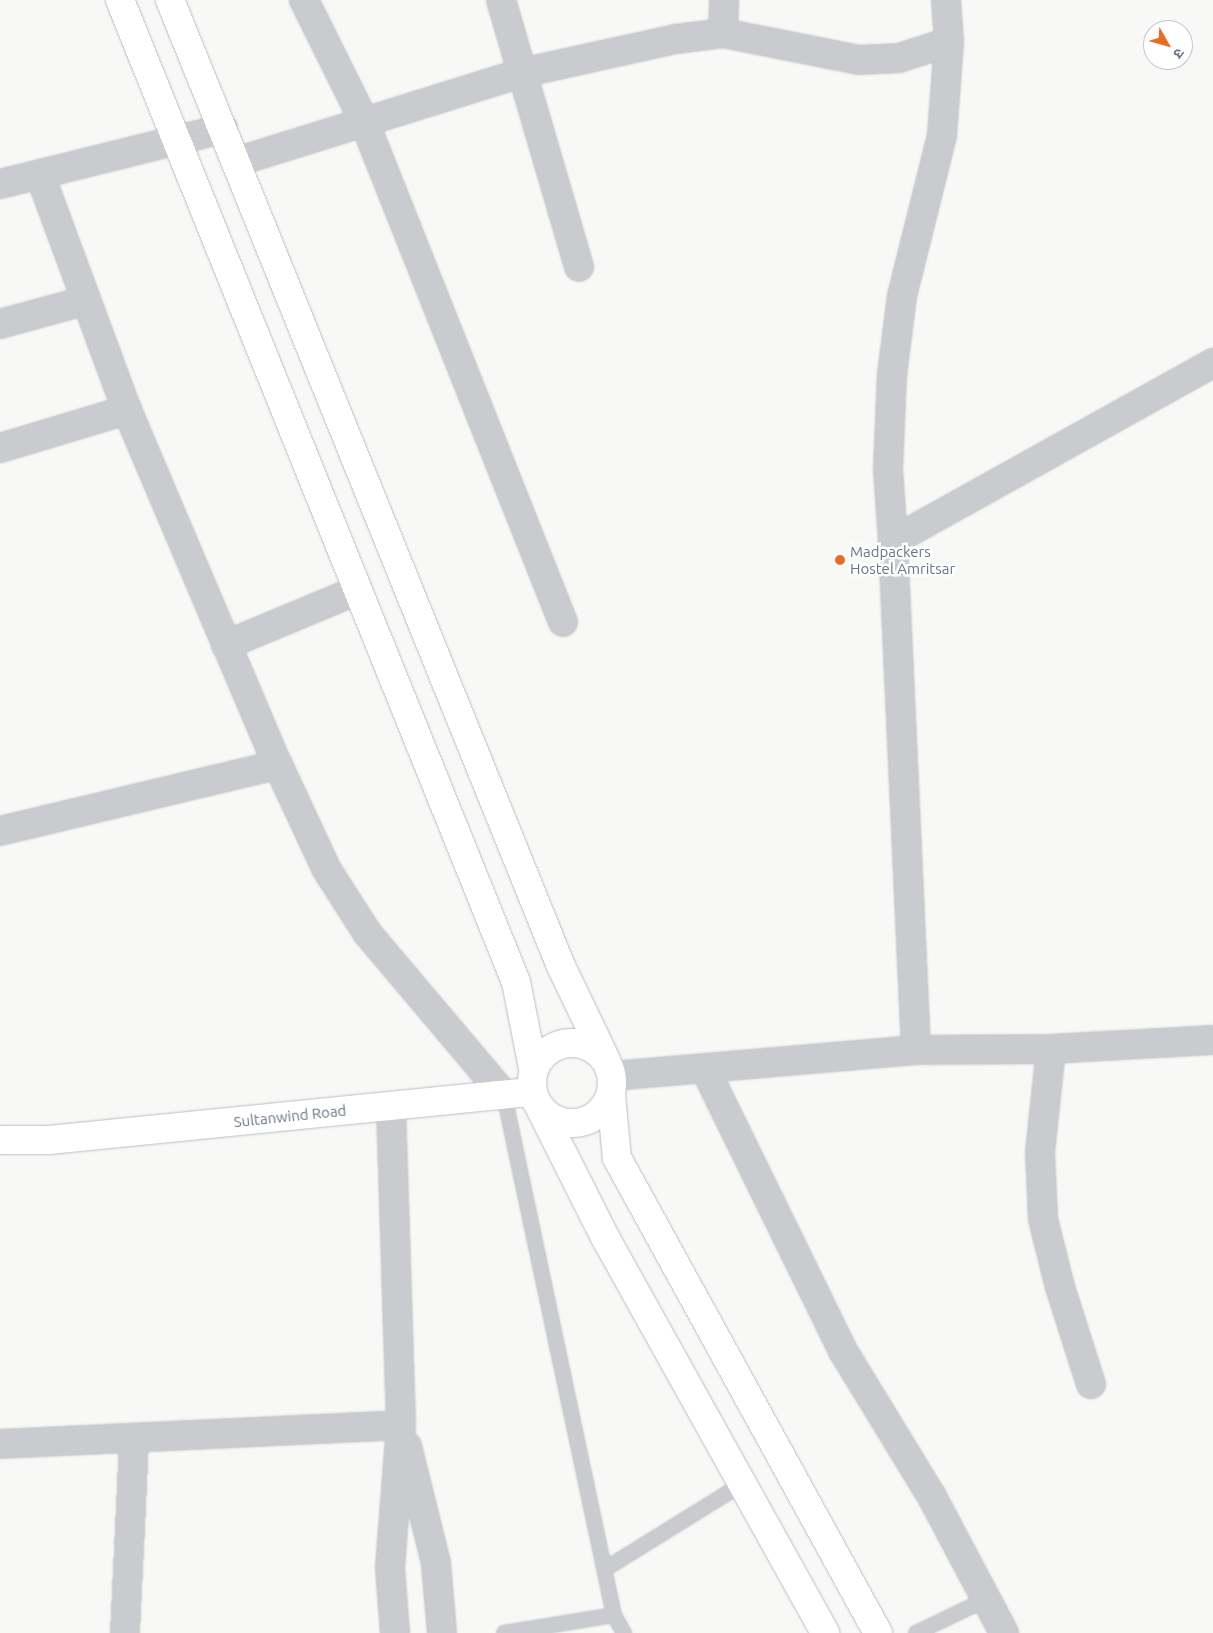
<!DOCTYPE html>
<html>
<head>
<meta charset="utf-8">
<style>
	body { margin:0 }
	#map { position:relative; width:1213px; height:1633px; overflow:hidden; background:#f8f9f6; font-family:Ubuntu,"Noto Sans Devanagari",sans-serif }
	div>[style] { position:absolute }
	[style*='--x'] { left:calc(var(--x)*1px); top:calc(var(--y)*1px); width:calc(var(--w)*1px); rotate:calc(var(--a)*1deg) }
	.roads { filter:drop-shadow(0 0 1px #bbbec4) drop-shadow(0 0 1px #bbbec4) }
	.service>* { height:14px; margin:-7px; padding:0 7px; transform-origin:7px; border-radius:7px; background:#c9cbcf }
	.minor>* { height:28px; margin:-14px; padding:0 14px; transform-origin:14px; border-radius:14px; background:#c9cbcf }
	.tertiary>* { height:28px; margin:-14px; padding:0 14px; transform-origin:14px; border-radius:14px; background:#c9cbcf }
	.secondary>* { height:28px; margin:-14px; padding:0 14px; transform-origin:14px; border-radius:14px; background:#fff }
	.primary>* { height:28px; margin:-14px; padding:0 14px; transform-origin:14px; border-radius:14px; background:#fff }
	.primary>.ring { margin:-14px; padding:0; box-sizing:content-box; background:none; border:28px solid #fff; border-radius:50% }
	.dots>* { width:14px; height:14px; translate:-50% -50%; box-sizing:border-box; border:2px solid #fff; border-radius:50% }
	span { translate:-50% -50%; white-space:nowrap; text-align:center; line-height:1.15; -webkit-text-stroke:5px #fff; paint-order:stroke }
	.poi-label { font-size:15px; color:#677588 }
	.left { translate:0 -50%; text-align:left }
	.street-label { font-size:15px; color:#677588 }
	.north { position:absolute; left:1143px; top:20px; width:50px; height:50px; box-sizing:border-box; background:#fff; border:1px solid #c2c8cf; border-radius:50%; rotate:128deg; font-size:14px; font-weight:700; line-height:20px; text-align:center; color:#677588 }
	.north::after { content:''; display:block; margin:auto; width:18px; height:22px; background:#e96c25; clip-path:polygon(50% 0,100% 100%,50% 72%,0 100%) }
</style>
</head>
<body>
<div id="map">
	<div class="roads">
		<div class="service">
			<i style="--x:504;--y:1095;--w:532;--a:78.06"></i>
			<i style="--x:614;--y:1615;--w:21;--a:61"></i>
			<i style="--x:605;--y:1569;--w:161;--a:-31.8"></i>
			<i style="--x:504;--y:1633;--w:111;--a:-9.3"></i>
			<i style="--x:916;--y:1633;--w:76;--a:-25.6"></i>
		</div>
		<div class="minor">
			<i style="--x:304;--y:0;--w:135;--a:63.6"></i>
			<i style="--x:364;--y:121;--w:539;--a:68.34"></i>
			<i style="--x:501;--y:0;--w:278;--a:73.7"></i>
			<i style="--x:723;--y:33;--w:33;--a:-88"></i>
			<i style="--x:236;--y:162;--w:299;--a:-17.3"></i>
			<i style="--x:521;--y:73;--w:159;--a:-12.4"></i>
			<i style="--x:676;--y:39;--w:47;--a:-7.3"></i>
			<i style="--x:723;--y:33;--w:139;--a:11.2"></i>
			<i style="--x:859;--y:60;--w:40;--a:-2.9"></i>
			<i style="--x:899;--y:58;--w:52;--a:-17.7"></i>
			<i style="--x:40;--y:175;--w:251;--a:69.7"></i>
			<i style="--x:127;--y:410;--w:386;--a:67"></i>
			<i style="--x:278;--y:765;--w:116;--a:65"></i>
			<i style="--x:327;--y:870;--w:76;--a:57.4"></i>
			<i style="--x:368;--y:934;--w:211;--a:49.8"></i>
			<i style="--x:0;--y:184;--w:230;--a:-13.9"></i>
			<i style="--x:0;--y:324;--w:87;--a:-15.3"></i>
			<i style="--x:0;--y:448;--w:133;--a:-16.7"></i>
			<i style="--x:893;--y:541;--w:72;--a:-94"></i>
			<i style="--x:888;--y:469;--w:94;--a:-87.6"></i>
			<i style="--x:892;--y:375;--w:80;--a:-82.8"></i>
			<i style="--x:902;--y:296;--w:166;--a:-76"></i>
			<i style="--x:942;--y:135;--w:93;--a:-85.7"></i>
			<i style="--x:949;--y:42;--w:42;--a:-94.1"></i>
			<i style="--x:226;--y:645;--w:143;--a:-22.6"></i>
			<i style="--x:0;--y:831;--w:286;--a:-13.4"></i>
			<i style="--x:1051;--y:1049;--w:104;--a:96.1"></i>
			<i style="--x:1040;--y:1152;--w:67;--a:87.4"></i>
			<i style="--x:1043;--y:1219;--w:70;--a:76"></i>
			<i style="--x:1060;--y:1287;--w:102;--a:72.3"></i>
			<i style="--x:916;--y:1050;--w:510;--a:-92.59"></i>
			<i style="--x:893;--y:541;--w:366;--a:-29.1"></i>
			<i style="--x:705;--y:1069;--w:314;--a:63.9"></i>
			<i style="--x:843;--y:1351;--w:169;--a:58.6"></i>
			<i style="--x:931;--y:1495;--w:156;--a:62.1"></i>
			<i style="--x:612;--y:1076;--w:305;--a:-4.9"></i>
			<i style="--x:916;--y:1050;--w:135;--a:-0.4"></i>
			<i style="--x:1051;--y:1049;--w:162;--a:-3.2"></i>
			<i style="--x:0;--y:1444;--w:401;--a:-2.7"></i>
			<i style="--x:125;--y:1633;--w:194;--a:-87.3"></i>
		</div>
		<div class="tertiary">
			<i style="--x:391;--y:1106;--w:319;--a:88.2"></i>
			<i style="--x:401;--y:1425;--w:142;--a:94.4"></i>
			<i style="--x:390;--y:1567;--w:66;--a:85.7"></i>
			<i style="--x:407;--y:1446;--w:121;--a:76.1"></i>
			<i style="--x:436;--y:1563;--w:70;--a:85.1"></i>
		</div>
		<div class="secondary">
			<i style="--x:0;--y:1140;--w:49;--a:0"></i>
			<i style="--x:49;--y:1140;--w:484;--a:-5.7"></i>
		</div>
		<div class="primary">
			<i style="--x:120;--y:0;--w:1059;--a:68.04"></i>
			<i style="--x:516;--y:982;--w:88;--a:78.8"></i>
			<i style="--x:170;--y:0;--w:1040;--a:67.97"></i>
			<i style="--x:560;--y:964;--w:106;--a:64.4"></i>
			<i class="ring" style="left:532px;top:1043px;width:52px;height:52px"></i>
			<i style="--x:611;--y:1095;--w:63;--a:84.6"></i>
			<i style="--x:617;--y:1158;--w:542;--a:61.21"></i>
			<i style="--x:541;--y:1110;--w:144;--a:63.3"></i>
			<i style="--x:606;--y:1239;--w:451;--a:60.9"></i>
		</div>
	</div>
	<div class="dots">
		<i style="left:840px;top:560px;background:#e96c25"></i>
	</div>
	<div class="poi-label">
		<span class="left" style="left:850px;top:560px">Madpackers<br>Hostel Amritsar</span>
	</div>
	<div class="street-label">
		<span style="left:290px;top:1116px;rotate:-6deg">Sultanwind Road</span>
	</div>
	<div class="north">उ</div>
</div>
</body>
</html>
